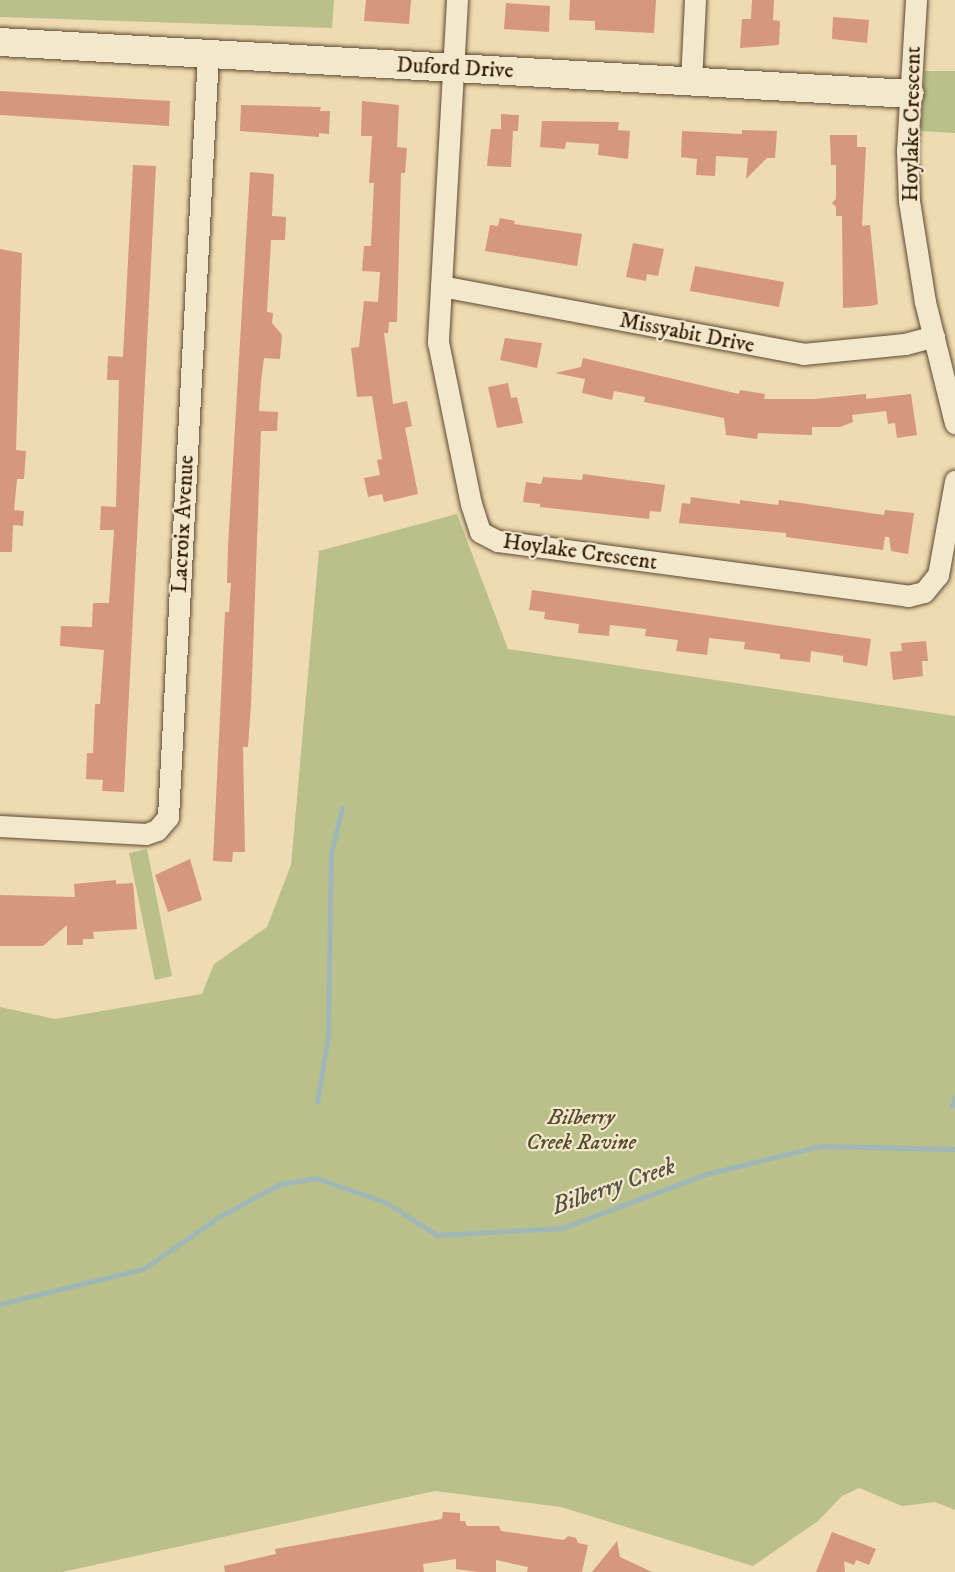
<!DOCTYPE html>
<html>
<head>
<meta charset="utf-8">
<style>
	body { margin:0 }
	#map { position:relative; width:955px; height:1572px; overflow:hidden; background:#eedbb1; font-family:"IM FELL DW Pica",serif }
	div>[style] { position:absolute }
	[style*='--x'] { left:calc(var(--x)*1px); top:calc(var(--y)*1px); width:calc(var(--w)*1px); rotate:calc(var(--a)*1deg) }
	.green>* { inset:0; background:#bac08a }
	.stream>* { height:5px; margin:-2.5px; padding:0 2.5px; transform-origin:2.5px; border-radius:2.5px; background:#9fb8b7 }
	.building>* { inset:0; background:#d5977d }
	.roads { filter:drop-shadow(0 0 2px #5d4a31) drop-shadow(0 0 2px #5d4a31) }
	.street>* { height:21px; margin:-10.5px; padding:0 10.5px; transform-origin:10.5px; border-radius:10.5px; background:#f4e8cc }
	.secondary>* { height:28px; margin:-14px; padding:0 14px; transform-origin:14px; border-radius:14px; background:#f4e8cc }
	span { translate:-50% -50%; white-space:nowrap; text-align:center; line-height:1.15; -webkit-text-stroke:4.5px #f4e8cc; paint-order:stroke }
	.street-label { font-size:22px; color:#2d1906 }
	.park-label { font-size:22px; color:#574b2e; font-style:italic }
	.water-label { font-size:24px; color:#555144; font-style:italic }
</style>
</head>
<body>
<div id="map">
	<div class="green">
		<i style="clip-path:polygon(0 0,334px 0,332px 28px,0 17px)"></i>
		<i style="clip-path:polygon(925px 71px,955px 71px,955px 133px,920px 131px)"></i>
		<i style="clip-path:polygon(457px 514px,508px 649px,955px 716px,955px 1510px,935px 1502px,902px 1506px,859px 1488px,842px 1496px,818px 1521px,753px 1566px,561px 1507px,435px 1491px,62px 1572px,0 1572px,0 1007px,55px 1019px,202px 994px,214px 964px,267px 927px,291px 865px,319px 551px)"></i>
		<i style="clip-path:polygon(147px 849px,172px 976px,155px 980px,129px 853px)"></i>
	</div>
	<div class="stream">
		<i style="--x:317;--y:1102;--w:67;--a:-80.5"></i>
		<i style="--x:328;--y:1036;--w:182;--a:-89.1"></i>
		<i style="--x:331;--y:854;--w:47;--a:-76.6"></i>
		<i style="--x:952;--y:1106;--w:9;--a:-72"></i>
		<i style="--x:0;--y:1304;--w:147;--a:-13.8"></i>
		<i style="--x:143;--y:1269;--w:96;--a:-34.4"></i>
		<i style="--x:222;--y:1215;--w:66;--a:-28.1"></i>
		<i style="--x:280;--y:1184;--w:36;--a:-9"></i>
		<i style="--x:316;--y:1178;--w:73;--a:19.2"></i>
		<i style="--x:385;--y:1202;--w:62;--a:32.4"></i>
		<i style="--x:437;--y:1235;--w:125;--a:-3.2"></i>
		<i style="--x:562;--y:1228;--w:154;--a:-20.6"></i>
		<i style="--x:706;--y:1174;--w:117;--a:-13.8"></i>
		<i style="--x:820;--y:1146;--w:135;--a:1.3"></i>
	</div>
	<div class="building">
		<i style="clip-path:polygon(366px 0,411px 0,409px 24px,364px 21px)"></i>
		<i style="clip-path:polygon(570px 0,656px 0,654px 33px,595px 30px,595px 21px,569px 20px)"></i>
		<i style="clip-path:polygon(752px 0,774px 0,773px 20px,780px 21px,779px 45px,740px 48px,742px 19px,751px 19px)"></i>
		<i style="clip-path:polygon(506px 3px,550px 6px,549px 32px,504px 29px)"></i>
		<i style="clip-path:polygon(833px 17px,869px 20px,867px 43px,832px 39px)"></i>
		<i style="clip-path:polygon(0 91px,170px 101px,169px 126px,0 115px)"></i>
		<i style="clip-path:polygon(362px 101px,399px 105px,397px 147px,407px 148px,405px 173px,401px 173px,397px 322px,389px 322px,388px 333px,384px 333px,393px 404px,407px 401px,412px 426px,405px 428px,418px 494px,384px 502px,382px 494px,368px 497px,364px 478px,380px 475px,377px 460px,382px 459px,372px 396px,357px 397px,351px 348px,359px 347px,364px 301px,378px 302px,380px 272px,362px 271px,364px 246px,371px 246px,374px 183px,369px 183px,372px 136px,361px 136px)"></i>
		<i style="clip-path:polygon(241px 105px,321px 107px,320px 111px,330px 111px,329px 134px,319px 133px,319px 137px,240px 131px)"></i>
		<i style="clip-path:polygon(501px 114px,519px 115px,518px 131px,513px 131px,511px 167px,487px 166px,491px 129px,501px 129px)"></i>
		<i style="clip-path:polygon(542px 121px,619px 122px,618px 130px,630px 131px,628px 159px,598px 155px,599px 144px,566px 142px,565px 149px,540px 147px)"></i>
		<i style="clip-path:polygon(742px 130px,777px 131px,775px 158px,767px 158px,746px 179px,748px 158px,716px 156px,715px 176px,696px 175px,697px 159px,681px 157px,682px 131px,742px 134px)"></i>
		<i style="clip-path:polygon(830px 135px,857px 135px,857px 147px,866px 147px,862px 226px,870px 225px,878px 304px,871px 306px,843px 308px,842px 216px,836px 216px,836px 207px,832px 203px,836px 199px,836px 165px,831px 165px)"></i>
		<i style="clip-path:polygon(133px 165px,156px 166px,124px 792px,102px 791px,103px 780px,86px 779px,87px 753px,93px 753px,95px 704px,100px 704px,104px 650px,60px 646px,61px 626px,92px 627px,93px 603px,109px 603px,114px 530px,100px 530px,101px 506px,116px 507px,119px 380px,107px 380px,108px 356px,123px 357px)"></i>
		<i style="clip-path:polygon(250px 172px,274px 174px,272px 216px,286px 217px,285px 240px,271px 240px,267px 312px,273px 313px,272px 323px,282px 335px,280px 359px,264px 358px,261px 381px,259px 411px,278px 412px,277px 431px,261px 431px,251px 705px,248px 747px,243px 747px,245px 852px,233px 852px,232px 862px,213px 861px,225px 612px,229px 612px,231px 583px,227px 583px,228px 546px)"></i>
		<i style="clip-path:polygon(500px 218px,515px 221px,514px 224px,582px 234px,577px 266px,485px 251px,490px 225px,498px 226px)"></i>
		<i style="clip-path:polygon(633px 243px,664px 249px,658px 276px,647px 274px,646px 281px,626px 277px)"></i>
		<i style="clip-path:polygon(0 249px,22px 253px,16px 450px,26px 451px,24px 479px,17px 479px,14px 510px,24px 511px,23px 526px,13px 525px,12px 552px,0 552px)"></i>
		<i style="clip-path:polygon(695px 266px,784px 282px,779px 307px,690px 291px)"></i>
		<i style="clip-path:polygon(505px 338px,542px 343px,537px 368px,500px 360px)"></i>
		<i style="clip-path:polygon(583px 358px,739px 394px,740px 390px,765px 394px,764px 399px,814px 399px,866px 394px,866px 399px,911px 394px,917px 435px,897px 438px,895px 423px,888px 424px,886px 411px,852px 415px,853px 422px,840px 427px,812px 427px,812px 435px,758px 433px,757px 439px,726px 435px,724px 418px,644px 402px,645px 397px,614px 391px,612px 400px,582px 393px,585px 379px,555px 373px,581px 367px)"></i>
		<i style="clip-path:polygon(508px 383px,511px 398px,517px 397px,523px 423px,497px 428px,488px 387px)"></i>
		<i style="clip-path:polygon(583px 474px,665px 485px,661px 512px,650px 511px,649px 519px,540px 507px,540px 504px,523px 502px,526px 482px,541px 484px,543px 477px,582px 480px)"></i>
		<i style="clip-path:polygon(691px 497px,740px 504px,740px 500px,778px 505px,779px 500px,884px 515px,885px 510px,914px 513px,908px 554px,891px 551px,889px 537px,885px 537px,883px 550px,786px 537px,786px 533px,679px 523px,682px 503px,690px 504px)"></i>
		<i style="clip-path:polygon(532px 590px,871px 639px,867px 666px,843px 662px,843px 656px,811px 651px,810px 662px,780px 659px,780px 654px,744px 649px,745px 642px,709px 638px,707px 655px,676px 651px,678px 640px,645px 636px,646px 629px,610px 625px,609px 636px,578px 633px,579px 624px,544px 619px,545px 612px,529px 610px)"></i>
		<i style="clip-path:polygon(926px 641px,928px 661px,922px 661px,923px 676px,893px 680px,890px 652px,902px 651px,901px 643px)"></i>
		<i style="clip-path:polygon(190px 859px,202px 900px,168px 912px,155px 875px)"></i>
		<i style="clip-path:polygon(116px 880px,116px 884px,133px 883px,137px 929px,93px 932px,94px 939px,83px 939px,83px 945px,67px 945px,67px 925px,43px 946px,0 946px,0 895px,75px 897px,74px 884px)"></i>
		<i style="clip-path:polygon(443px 1512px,460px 1513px,460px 1521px,465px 1521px,467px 1526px,499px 1526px,501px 1531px,564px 1540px,568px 1536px,576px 1538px,578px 1543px,588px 1545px,582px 1572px,527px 1572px,528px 1567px,496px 1560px,496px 1572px,478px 1572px,456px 1569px,456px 1559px,423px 1564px,424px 1572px,225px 1572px,224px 1566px,276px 1554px,275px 1549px,442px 1519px)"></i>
		<i style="clip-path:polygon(832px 1532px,876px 1549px,869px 1565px,856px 1560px,854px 1565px,844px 1561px,845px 1572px,816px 1572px)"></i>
		<i style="clip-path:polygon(617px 1541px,620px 1557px,652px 1572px,592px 1572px)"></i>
	</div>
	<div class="roads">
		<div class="street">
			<i style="--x:457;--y:0;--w:343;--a:93.2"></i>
			<i style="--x:438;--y:342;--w:165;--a:78.5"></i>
			<i style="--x:471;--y:504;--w:29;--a:72"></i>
			<i style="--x:480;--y:532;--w:20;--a:27"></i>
			<i style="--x:498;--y:541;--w:414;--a:7.6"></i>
			<i style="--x:908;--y:596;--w:16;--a:-14"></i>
			<i style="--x:924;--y:592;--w:22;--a:-51"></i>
			<i style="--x:938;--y:575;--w:96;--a:-79.7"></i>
			<i style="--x:916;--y:0;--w:150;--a:93.4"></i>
			<i style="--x:907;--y:150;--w:51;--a:87.8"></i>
			<i style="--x:909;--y:201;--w:102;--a:81"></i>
			<i style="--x:925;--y:302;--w:125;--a:76.1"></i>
			<i style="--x:691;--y:82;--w:82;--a:-87.2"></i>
			<i style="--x:441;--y:286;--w:368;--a:10.6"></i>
			<i style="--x:803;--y:354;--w:102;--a:-5.6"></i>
			<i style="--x:905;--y:344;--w:30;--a:-15"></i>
			<i style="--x:0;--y:826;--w:146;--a:3.1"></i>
			<i style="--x:146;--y:834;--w:12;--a:-20"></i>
			<i style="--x:157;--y:830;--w:17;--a:-50"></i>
			<i style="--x:168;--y:817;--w:763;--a:-87"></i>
		</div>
		<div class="secondary">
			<i style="--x:0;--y:42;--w:911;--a:3.27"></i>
		</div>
	</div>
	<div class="street-label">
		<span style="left:455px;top:68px;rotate:3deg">Duford Drive</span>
		<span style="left:912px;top:124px;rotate:-89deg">Hoylake Crescent</span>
		<span style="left:687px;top:333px;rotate:11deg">Missyabit Drive</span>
		<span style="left:183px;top:524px;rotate:-87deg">Lacroix Avenue</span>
		<span style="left:580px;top:552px;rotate:8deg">Hoylake Crescent</span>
	</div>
	<div class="park-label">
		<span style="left:581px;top:1130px">Bilberry<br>Creek Ravine</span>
	</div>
	<div class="water-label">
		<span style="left:614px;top:1187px;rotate:-19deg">Bilberry Creek</span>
	</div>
</div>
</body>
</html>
